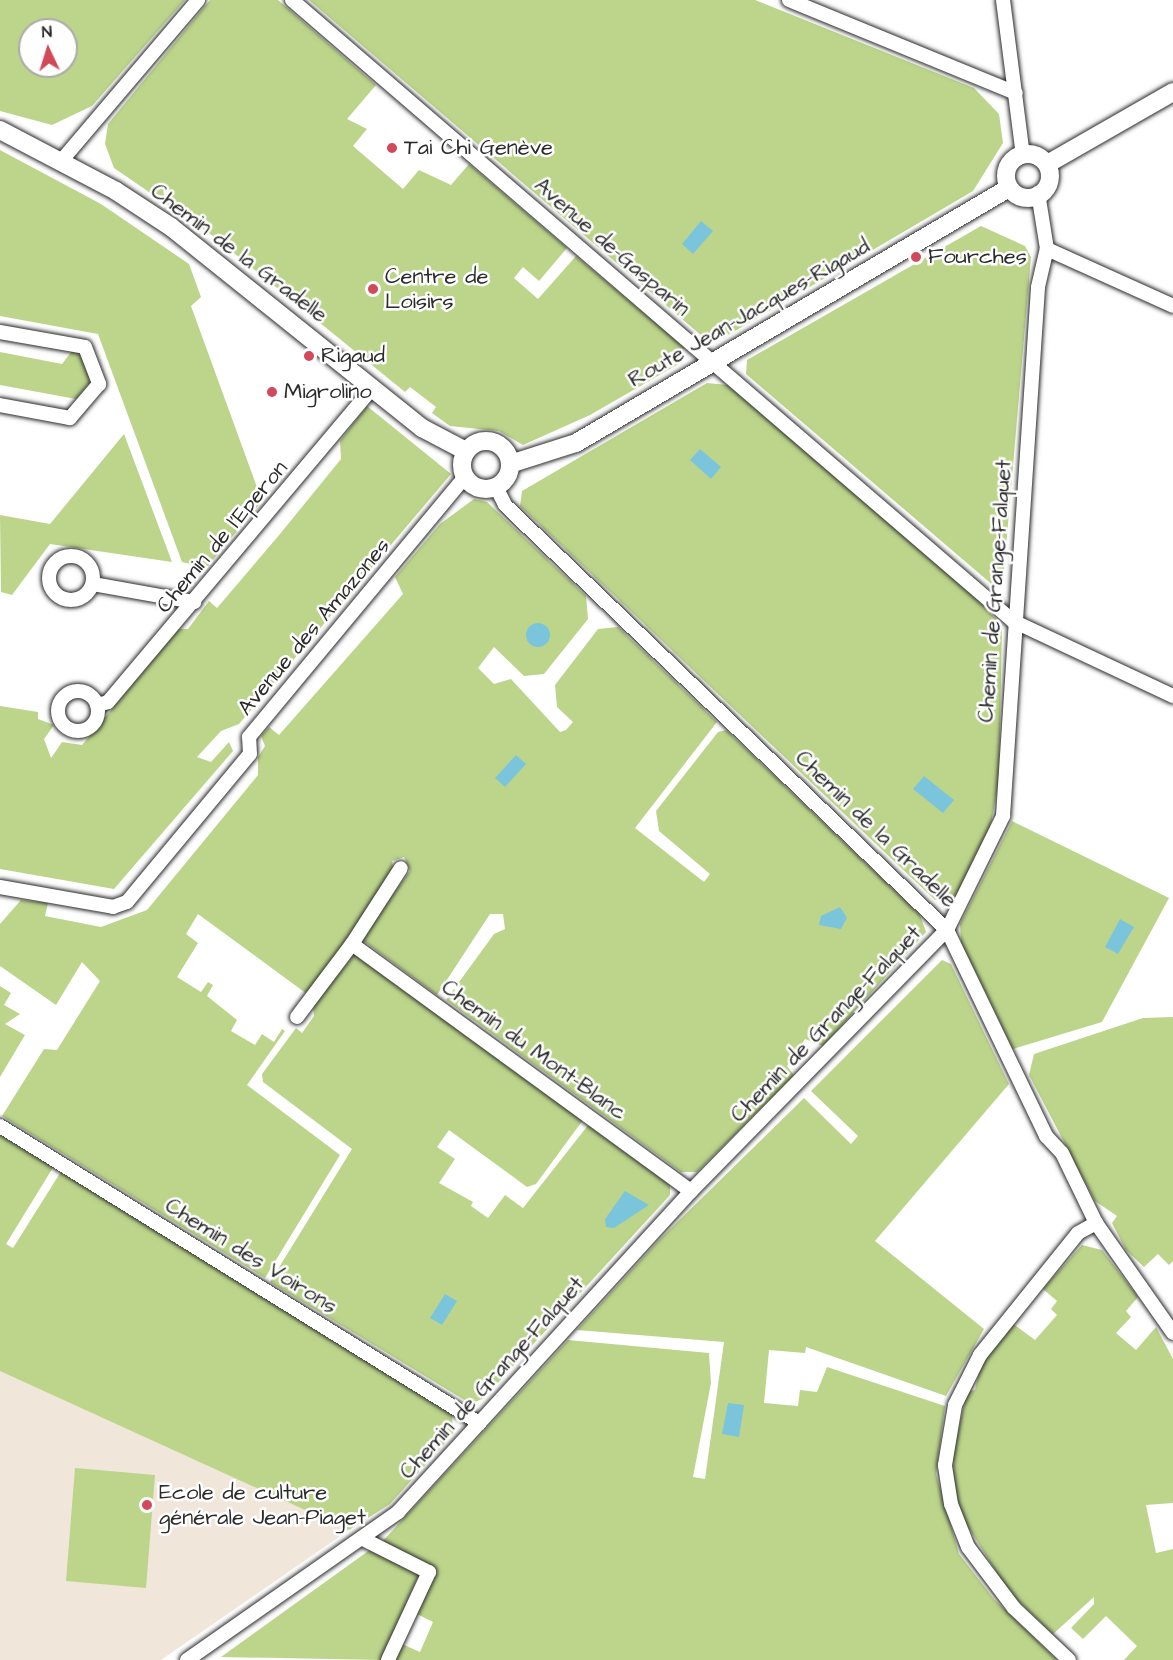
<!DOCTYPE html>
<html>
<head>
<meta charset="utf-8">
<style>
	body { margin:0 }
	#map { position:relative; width:1173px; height:1660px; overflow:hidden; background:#fff; font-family:"Architects Daughter",sans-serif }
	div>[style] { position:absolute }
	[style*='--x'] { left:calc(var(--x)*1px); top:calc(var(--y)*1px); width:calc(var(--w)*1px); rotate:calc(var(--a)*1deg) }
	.built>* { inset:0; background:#f0e6d9 }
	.green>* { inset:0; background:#bcd58b }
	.water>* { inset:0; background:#7bc5dc }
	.round { border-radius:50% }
	.roads { filter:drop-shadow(0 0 2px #2b2b2b) drop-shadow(0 0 2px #2b2b2b) }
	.minor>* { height:14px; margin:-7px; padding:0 7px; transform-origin:7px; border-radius:7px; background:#fff }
	.minor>.ring { margin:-7px; padding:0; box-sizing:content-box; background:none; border:14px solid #fff; border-radius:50% }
	.tertiary>* { height:18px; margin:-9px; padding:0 9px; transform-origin:9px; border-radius:9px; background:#fff }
	.tertiary>.ring { margin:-9px; padding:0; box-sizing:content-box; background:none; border:18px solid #fff; border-radius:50% }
	.dots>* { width:16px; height:16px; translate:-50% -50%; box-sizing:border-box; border:3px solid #fff; border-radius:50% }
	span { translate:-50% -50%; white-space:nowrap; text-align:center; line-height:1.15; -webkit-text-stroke:5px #fff; paint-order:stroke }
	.poi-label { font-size:22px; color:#2b2b2b }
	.left { translate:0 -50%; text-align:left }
	.street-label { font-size:22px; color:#2b2b2b }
	.north { position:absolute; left:18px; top:18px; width:60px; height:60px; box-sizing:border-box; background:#fff; border:2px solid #aaa; border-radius:50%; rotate:356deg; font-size:16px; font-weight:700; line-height:24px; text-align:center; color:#2b2b2b }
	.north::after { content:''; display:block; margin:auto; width:21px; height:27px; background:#d1495b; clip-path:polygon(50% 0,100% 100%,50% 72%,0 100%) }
</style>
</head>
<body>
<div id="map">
	<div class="built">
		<i style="clip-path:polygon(0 1370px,54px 1393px,349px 1530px,161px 1660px,0 1660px)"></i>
	</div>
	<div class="green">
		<i style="clip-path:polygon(evenodd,0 0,185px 0,92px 106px,52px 125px,0 111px,0 0,30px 30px,66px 30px,66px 66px,30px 66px,30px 30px)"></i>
		<i style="clip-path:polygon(210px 0,278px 0,376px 85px,347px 119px,367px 129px,353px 146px,403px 189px,419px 170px,451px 185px,469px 164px,567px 248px,539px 281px,523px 267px,514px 278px,538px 299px,576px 256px,684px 347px,682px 362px,590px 415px,523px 445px,499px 431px,450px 426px,432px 413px,436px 407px,410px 387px,405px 392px,213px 236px,114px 168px,105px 144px,108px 124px)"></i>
		<i style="clip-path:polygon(309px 0,755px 0,974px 88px,999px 114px,1003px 143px,973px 191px,723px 338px,702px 336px)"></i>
		<i style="clip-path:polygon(0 150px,101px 204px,189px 264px,201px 297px,191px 306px,262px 501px,206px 568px,182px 562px,98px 334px,0 316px)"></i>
		<i style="clip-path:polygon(981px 226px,1025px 246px,1031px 257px,1003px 582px,995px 587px,746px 374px,747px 360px)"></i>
		<i style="clip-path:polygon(72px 351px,83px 356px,90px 382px,76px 399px,0 385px,0 352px,62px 364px)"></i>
		<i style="clip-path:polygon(707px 383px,728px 385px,978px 600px,1002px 626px,999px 780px,989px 834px,956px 897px,935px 900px,520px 506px,522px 491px)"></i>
		<i style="clip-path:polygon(367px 406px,451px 474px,239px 724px,221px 731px,197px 757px,211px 762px,229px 742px,233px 751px,114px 889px,0 869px,0 706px,38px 712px,38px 719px,54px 725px,44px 739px,51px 758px,62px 742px,82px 745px,179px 629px,188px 629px,209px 601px,217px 608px,280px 534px,341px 459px,340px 441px)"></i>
		<i style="clip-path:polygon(124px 434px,172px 562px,50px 544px,12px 595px,1px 592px,0 515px,50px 524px)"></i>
		<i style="clip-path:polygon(474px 499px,487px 502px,586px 596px,588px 619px,544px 674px,524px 676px,494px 647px,478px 668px,494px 684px,511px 679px,560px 732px,566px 730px,573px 722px,557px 707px,555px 685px,598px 629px,618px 627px,717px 722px,635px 828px,704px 882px,710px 874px,659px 831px,656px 811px,718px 732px,726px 730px,920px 915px,926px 932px,823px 1046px,805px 1039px,787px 1066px,794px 1075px,697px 1172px,681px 1172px,446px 1000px,494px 934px,505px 929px,503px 914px,490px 914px,437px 995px,361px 939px,410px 871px,404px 857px,392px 861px,394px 875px,307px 994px,198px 914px,186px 934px,198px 943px,177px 977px,201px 992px,208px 982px,213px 985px,207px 996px,237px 1020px,231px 1031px,255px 1045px,262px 1034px,274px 1042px,282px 1029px,285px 1031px,247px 1085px,340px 1155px,265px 1278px,2px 1116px,44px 1049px,57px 1050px,100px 981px,82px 962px,56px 1005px,0 966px,0 924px,21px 900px,48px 903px,45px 916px,101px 927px,147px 910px,258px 775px,258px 757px,265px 746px,261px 736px,269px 727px,279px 735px,403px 594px,395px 577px,440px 524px)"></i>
		<i style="clip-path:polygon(1012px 821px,1169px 898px,1102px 1022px,1013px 1049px,961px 942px,960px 924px)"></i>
		<i style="clip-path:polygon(355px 954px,583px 1120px,536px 1184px,527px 1187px,449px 1130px,437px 1147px,455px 1159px,439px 1183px,473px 1202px,471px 1206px,488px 1218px,505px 1195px,523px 1208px,589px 1124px,670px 1184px,670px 1195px,484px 1398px,471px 1404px,270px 1282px,352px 1149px,263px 1082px,262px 1074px,296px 1028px,302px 1033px,314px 1016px,313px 1004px)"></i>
		<i style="clip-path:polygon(942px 960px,951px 964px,1009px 1084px,875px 1241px,984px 1329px,946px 1396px,806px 1347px,805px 1353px,769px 1350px,764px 1403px,798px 1406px,800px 1390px,817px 1392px,827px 1367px,945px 1406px,936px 1474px,959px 1554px,994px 1599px,1057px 1660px,395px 1660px,402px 1644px,420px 1652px,433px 1622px,415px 1613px,435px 1570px,381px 1543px,568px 1340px,709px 1353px,711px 1383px,693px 1477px,705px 1479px,724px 1342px,577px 1330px,659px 1240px,804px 1098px,851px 1144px,858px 1136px,811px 1091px)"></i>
		<i style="clip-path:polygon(0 986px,11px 993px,4px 1005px,20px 1014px,5px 1024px,25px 1035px,0 1077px)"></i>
		<i style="clip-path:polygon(1173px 1017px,1173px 1261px,1169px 1265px,1158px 1254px,1144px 1267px,1126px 1250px,1112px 1223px,1117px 1216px,1095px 1201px,1029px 1075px,1034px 1054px,1143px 1018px)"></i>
		<i style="clip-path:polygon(0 1133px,54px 1166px,6px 1244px,13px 1248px,62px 1170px,452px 1414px,453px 1434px,390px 1504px,349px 1530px,0 1371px)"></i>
		<i style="clip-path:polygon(1082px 1245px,1102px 1250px,1138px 1297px,1126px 1311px,1131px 1317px,1116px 1333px,1136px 1350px,1156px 1327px,1173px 1359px,1173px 1503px,1146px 1505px,1156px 1553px,1173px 1549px,1173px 1660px,1124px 1660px,1137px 1646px,1106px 1616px,1083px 1639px,1071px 1628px,1094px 1604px,1094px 1597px,1053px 1634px,1009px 1592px,962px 1517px,954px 1490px,953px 1453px,967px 1392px,975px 1390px,980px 1367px,1012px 1323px,1035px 1340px,1057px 1315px,1051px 1309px,1057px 1301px,1043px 1289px)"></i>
		<i style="clip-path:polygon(75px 1468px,155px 1475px,146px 1588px,66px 1581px)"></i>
		<i style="clip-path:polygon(371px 1549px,420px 1572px,381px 1660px,221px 1657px)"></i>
	</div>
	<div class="water">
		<i style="clip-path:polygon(701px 221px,713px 231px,693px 254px,682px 244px)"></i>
		<i style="clip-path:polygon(700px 449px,721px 467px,711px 479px,690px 460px)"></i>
		<i class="round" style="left:526px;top:623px;width:24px;height:24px"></i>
		<i style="clip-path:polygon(516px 755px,526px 764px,505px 787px,495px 778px)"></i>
		<i style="clip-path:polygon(924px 776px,954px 800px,943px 813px,913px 789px)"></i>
		<i style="clip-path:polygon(840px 907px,847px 918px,841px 929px,819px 925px,821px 916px)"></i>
		<i style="clip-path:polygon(1120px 919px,1134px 927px,1118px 954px,1105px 947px)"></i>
		<i style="clip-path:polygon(625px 1191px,649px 1205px,614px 1228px,606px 1227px,605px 1219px)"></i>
		<i style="clip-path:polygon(445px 1294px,457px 1301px,442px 1325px,430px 1318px)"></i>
		<i style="clip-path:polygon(728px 1403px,744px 1405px,739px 1437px,722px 1434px)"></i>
	</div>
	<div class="roads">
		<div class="minor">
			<i style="--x:292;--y:0;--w:952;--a:40.74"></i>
			<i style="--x:1013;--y:621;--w:177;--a:25.1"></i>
			<i style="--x:789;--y:0;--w:245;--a:22.3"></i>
			<i style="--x:1003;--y:0;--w:157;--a:82.7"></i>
			<i style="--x:62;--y:160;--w:210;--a:-49.6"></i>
			<i style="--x:1047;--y:249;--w:138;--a:24.3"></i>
			<i style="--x:0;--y:332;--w:86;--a:10"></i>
			<i style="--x:85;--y:347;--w:40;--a:69"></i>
			<i style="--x:99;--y:384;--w:45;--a:130.5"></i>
			<i style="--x:70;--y:418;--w:71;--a:-169.5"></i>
			<i style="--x:496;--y:487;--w:20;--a:63"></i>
			<i style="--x:505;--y:505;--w:613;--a:43.88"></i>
			<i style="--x:947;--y:930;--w:229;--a:64.3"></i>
			<i style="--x:1046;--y:1136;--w:23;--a:47"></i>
			<i style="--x:1062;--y:1153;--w:78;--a:64.1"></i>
			<i style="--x:1096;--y:1223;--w:134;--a:55"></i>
			<i class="ring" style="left:49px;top:556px;width:30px;height:30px"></i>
			<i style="--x:93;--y:584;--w:103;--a:10.1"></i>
			<i class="ring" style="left:58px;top:691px;width:26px;height:26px"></i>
			<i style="--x:97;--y:705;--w:11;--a:-15"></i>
			<i style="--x:108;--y:702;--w:412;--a:-49.9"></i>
			<i style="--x:0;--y:887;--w:115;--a:10"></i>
			<i style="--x:113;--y:907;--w:15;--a:-20"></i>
			<i style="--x:127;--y:902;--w:192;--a:-50.3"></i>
			<i style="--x:250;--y:754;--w:17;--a:-93"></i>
			<i style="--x:249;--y:737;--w:338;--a:-50.3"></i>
			<i style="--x:352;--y:944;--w:90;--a:-57.2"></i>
			<i style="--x:297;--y:1017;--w:91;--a:-53"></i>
			<i style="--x:352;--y:944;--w:419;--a:36.1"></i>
			<i style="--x:0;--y:1126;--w:564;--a:31.8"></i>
			<i style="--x:363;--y:1539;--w:74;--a:26.6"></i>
			<i style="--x:429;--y:1572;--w:97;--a:115"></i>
			<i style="--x:187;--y:1660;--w:258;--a:-35"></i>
			<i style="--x:398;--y:1512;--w:435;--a:-47.6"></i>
			<i style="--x:691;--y:1191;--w:366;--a:-45.6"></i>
			<i style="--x:947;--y:930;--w:127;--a:-63.8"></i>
			<i style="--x:1003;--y:816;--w:530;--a:-86.21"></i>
			<i style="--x:1038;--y:287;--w:39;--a:-77"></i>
			<i style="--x:1047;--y:249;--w:57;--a:-99.1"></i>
			<i style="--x:1069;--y:1660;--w:76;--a:-136.6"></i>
			<i style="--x:1014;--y:1608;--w:76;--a:-127"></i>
			<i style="--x:968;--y:1547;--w:46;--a:-111.6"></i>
			<i style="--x:951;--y:1504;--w:39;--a:-99"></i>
			<i style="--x:945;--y:1465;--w:61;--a:-80.5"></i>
			<i style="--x:955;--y:1405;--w:56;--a:-63.4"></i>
			<i style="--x:980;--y:1355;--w:156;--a:-51.2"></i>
			<i style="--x:1078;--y:1233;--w:21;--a:-29"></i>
		</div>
		<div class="tertiary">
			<i style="--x:0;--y:130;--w:131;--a:27.7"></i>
			<i style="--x:116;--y:191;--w:66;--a:33.2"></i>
			<i style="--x:171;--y:227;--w:322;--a:38.7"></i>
			<i style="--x:422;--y:428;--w:50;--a:27.6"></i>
			<i class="ring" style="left:1006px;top:154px;width:26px;height:26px"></i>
			<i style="--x:1049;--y:163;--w:143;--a:-29.8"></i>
			<i class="ring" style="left:462px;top:441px;width:30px;height:30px"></i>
			<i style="--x:510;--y:464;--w:69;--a:-17.7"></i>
			<i style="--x:576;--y:443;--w:500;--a:-30.51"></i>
		</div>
	</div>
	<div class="dots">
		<i style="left:392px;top:148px;background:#d1495b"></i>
		<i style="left:916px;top:257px;background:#d1495b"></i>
		<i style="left:373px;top:289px;background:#d1495b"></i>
		<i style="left:309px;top:356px;background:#d1495b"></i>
		<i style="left:272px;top:392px;background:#d1495b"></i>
		<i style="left:147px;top:1505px;background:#d1495b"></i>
	</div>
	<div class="poi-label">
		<span class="left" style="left:404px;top:148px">Tai Chi Genève</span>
		<span class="left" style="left:928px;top:257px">Fourches</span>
		<span class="left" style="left:385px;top:289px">Centre de<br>Loisirs</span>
		<span class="left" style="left:321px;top:356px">Rigaud</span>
		<span class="left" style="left:284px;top:392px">Migrolino</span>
		<span class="left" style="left:159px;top:1505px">Ecole de culture<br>générale Jean-Piaget</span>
	</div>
	<div class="street-label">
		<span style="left:612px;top:247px;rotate:41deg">Avenue de-Gasparin</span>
		<span style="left:239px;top:253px;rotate:37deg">Chemin de la Gradelle</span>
		<span style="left:749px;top:313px;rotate:-30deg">Route Jean-Jacques-Rigaud</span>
		<span style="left:222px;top:537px;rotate:-50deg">Chemin de l'Eperon</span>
		<span style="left:995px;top:591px;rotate:-86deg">Chemin de Grange-Falquet</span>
		<span style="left:314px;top:627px;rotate:-50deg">Avenue des Amazones</span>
		<span style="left:876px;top:829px;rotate:44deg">Chemin de la Gradelle</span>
		<span style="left:826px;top:1024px;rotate:-46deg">Chemin de Grange-Falquet</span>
		<span style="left:534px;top:1050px;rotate:36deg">Chemin du Mont-Blanc</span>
		<span style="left:251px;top:1256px;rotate:32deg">Chemin des Voirons</span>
		<span style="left:492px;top:1378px;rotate:-48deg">Chemin de Grange-Falquet</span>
	</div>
	<div class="north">N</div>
</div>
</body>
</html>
